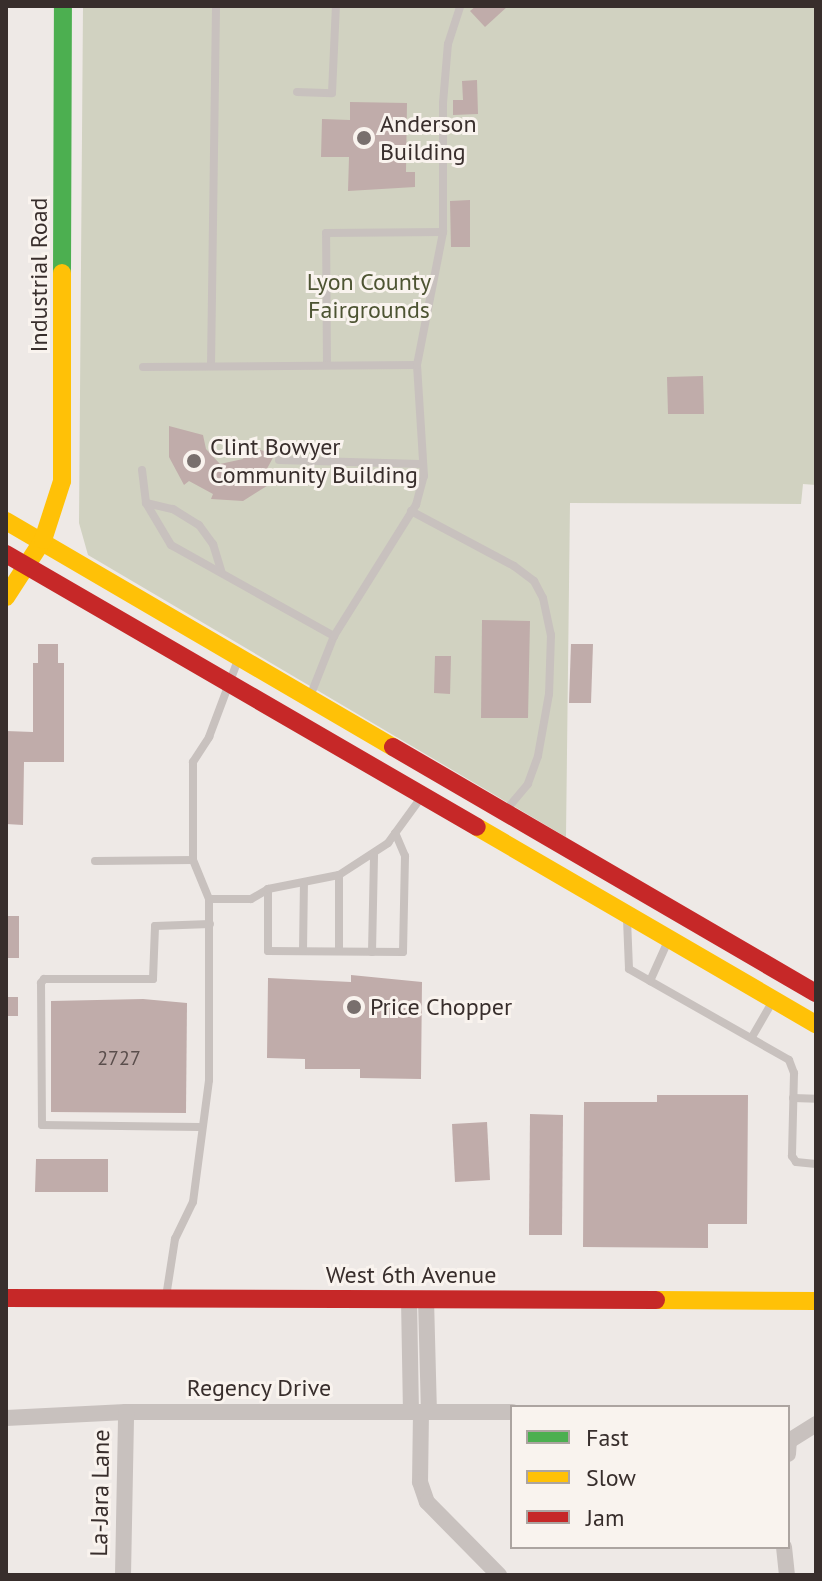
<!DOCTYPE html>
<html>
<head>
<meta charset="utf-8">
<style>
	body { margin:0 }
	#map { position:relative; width:822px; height:1581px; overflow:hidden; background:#eee9e6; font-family:"PT Sans",sans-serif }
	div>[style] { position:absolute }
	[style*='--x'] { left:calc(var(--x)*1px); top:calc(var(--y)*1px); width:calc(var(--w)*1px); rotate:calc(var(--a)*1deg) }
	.green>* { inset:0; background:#d1d2c1 }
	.building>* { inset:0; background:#c0acaa }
	.lane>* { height:8px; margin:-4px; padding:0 4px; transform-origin:4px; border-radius:4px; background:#c8c1be }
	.street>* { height:16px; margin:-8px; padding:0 8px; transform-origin:8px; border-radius:8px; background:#c8c1be }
	.fast>* { height:18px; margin:-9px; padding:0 9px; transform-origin:9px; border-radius:9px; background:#4caf50 }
	.slow>* { height:18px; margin:-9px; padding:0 9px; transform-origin:9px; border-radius:9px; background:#ffc107 }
	.jam>* { height:18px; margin:-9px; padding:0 9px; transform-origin:9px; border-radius:9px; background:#c62828 }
	.dots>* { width:22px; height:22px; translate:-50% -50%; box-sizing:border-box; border:4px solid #f9f3ee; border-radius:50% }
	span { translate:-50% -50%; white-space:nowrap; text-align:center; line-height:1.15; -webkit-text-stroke:6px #f9f3ee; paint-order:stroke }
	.number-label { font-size:20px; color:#5a4e4c }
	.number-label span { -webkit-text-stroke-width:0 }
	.poi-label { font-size:24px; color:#382e2c }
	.left { translate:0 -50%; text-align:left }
	.street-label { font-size:24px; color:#382e2c }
	.park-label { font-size:24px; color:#4d5432 }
	.frame { position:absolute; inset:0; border:8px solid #382e2c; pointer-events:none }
	.legend { position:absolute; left:510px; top:1405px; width:280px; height:144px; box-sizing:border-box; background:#f9f3ee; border:2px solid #aca4a0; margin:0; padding:10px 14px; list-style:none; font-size:24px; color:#382e2c }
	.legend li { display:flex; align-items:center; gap:16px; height:40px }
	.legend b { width:40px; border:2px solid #aca4a0 }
</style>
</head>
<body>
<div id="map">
	<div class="green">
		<i style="clip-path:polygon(83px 6px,816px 6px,816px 485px,803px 484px,801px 504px,570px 503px,566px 837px,88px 555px,79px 523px)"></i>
	</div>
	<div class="building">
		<i style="clip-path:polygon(476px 6px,508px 6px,485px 27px,470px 11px)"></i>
		<i style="clip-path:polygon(477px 80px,478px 114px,453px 115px,453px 100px,463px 100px,462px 81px)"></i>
		<i style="clip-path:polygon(350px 102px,407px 103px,406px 172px,415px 172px,415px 187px,348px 191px,349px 157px,321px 157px,322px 119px,350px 120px)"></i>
		<i style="clip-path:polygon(470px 200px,470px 247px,451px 247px,450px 201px)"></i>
		<i style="clip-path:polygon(703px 376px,704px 414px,668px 414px,667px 377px)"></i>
		<i style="clip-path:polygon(169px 426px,203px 435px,206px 449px,220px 464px,243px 459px,249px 447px,275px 454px,263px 476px,270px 484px,243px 501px,211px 499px,213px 494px,189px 481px,184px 485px,169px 457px)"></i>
		<i style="clip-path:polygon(482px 620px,530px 621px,528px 718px,481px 718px)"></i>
		<i style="clip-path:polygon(38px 644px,58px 644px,58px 663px,64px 663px,64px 762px,24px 762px,23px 825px,6px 824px,6px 731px,33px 732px,33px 663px,38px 663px)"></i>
		<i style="clip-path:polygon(571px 644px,593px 644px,591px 703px,569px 703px)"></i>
		<i style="clip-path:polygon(435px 656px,451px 656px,450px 694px,434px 693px)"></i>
		<i style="clip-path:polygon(6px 916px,19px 916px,19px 958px,6px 958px)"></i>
		<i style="clip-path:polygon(351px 975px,422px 982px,421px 1079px,360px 1078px,360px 1069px,305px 1069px,305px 1059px,267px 1058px,268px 978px,351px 982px)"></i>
		<i style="clip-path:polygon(6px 997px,18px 997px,18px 1016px,6px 1016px)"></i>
		<i style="clip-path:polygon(143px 999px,187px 1003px,186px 1113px,51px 1112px,51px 1001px)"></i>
		<i style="clip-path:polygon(657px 1095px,748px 1095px,747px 1224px,708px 1224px,708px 1248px,583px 1247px,584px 1102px,657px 1102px)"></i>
		<i style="clip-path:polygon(530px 1114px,563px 1115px,562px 1235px,529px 1235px)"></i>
		<i style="clip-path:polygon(487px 1122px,490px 1180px,455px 1182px,452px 1124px)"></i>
		<i style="clip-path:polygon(36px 1159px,108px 1159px,108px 1192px,35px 1192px)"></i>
	</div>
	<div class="lane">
		<i style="--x:297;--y:92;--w:35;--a:2"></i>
		<i style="--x:332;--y:93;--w:87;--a:-87.4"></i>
		<i style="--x:327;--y:365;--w:132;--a:-90.4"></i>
		<i style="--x:326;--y:233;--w:117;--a:-0.5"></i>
		<i style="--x:211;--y:366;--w:360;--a:-89.2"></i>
		<i style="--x:143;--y:367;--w:274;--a:-0.4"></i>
		<i style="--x:279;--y:460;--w:141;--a:1.6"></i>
		<i style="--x:142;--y:470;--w:33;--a:83"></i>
		<i style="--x:146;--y:503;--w:49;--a:59.2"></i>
		<i style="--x:171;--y:545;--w:187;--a:29.2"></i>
		<i style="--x:146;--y:503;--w:28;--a:13"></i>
		<i style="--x:173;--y:509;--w:31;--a:32"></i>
		<i style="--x:199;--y:525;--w:24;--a:54"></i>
		<i style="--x:213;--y:544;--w:30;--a:73"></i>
		<i style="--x:411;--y:511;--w:117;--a:28.1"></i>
		<i style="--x:514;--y:566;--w:25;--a:37"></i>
		<i style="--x:534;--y:581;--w:19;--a:62"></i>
		<i style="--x:543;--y:598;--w:38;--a:78"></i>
		<i style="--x:551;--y:635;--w:59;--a:91.9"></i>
		<i style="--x:549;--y:694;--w:63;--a:100.1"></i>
		<i style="--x:538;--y:756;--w:30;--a:110"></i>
		<i style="--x:528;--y:784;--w:33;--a:130"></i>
		<i style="--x:311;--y:694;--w:62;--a:-68.4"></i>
		<i style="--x:334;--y:636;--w:155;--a:-58"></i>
		<i style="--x:416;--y:505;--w:30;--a:-75"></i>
		<i style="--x:424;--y:476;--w:111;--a:-93.6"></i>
		<i style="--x:417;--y:365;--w:136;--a:-78.9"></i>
		<i style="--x:443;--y:232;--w:129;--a:-90"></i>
		<i style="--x:443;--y:103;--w:59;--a:-85.2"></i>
		<i style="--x:448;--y:44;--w:40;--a:-72"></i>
		<i style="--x:95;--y:861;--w:98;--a:-0.6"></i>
		<i style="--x:193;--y:860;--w:98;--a:-90"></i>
		<i style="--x:193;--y:762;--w:30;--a:-57"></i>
		<i style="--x:209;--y:737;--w:82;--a:-69.4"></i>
		<i style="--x:339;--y:875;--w:76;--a:90"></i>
		<i style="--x:268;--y:889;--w:62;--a:90"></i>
		<i style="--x:268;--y:951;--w:135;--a:0.4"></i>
		<i style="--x:403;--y:952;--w:96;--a:-88.8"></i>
		<i style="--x:405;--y:856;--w:25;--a:-113"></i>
		<i style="--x:209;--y:899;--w:42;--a:0"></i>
		<i style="--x:251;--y:899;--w:20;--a:-30"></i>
		<i style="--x:268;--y:889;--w:72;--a:-11.2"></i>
		<i style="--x:339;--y:875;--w:59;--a:-33.1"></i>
		<i style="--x:388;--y:843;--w:54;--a:-54"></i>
		<i style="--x:627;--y:919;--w:50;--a:87.7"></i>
		<i style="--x:629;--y:969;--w:184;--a:29.6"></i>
		<i style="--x:789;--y:1060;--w:14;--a:69"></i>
		<i style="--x:794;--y:1073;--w:83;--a:91.4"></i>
		<i style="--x:792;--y:1156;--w:7;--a:56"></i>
		<i style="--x:796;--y:1162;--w:20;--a:6"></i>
		<i style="--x:303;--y:951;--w:68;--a:-89.2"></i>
		<i style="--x:372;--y:952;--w:97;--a:-88.8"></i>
		<i style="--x:650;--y:981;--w:44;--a:-65.8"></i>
		<i style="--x:752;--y:1037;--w:39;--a:-60"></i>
		<i style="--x:793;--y:1098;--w:23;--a:2"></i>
		<i style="--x:199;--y:1127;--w:157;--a:-179.3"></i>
		<i style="--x:42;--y:1125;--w:142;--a:-90.4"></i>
		<i style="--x:41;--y:983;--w:5;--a:-53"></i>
		<i style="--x:44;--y:979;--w:109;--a:0"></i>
		<i style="--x:153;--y:979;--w:53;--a:-87.8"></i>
		<i style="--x:155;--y:926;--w:55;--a:-2.1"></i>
		<i style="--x:166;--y:1297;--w:59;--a:-81.2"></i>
		<i style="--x:175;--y:1239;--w:41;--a:-64.1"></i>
		<i style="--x:193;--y:1202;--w:123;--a:-82.5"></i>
		<i style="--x:209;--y:1080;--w:181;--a:-90"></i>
		<i style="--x:209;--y:899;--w:42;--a:-112.3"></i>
	</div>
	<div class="street">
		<i style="--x:409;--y:1299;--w:113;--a:89"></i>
		<i style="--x:426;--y:1299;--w:113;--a:88.5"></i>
		<i style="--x:421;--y:1412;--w:70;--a:90.8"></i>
		<i style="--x:420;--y:1482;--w:21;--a:71"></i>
		<i style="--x:427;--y:1502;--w:103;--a:45.4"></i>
		<i style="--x:6;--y:1418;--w:120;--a:-2.9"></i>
		<i style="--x:126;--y:1412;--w:386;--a:0"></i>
		<i style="--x:788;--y:1454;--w:13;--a:-86"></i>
		<i style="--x:789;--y:1441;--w:32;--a:-32"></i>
		<i style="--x:784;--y:1547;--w:28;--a:84"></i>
		<i style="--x:123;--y:1575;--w:163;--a:-88.9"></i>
	</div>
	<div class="fast">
		<i style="--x:62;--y:273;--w:267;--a:-89.8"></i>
	</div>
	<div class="slow">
		<i style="--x:6;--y:521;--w:448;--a:30.3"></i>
		<i style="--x:6;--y:597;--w:68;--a:-57"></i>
		<i style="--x:43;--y:540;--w:62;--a:-72.1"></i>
		<i style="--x:62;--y:481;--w:208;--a:-90"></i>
		<i style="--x:477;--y:827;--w:392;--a:30.2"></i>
		<i style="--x:656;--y:1300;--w:160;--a:0.4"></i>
	</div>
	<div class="jam">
		<i style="--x:6;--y:554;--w:544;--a:30.1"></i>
		<i style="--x:393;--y:747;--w:489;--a:30.2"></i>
		<i style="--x:6;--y:1298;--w:650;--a:0.18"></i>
	</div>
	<div class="dots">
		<i style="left:364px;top:138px;background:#786f6d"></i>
		<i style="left:194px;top:461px;background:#786f6d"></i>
		<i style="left:354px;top:1007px;background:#786f6d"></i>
	</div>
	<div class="number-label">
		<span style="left:119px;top:1058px">2727</span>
	</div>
	<div class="poi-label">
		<span class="left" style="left:380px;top:138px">Anderson<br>Building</span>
		<span class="left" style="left:210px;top:461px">Clint Bowyer<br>Community Building</span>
		<span class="left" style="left:370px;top:1007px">Price Chopper</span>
	</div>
	<div class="street-label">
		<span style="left:39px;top:275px;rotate:-90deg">Industrial Road</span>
		<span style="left:411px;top:1275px">West 6th Avenue</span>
		<span style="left:259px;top:1388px">Regency Drive</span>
		<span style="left:100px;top:1493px;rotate:-89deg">La-Jara Lane</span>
	</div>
	<div class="park-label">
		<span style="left:369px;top:296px">Lyon County<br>Fairgrounds</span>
	</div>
	<div class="frame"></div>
	<ul class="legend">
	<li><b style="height:10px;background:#4caf50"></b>Fast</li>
	<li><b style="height:10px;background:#ffc107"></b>Slow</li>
	<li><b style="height:10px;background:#c62828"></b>Jam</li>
	</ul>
</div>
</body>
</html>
